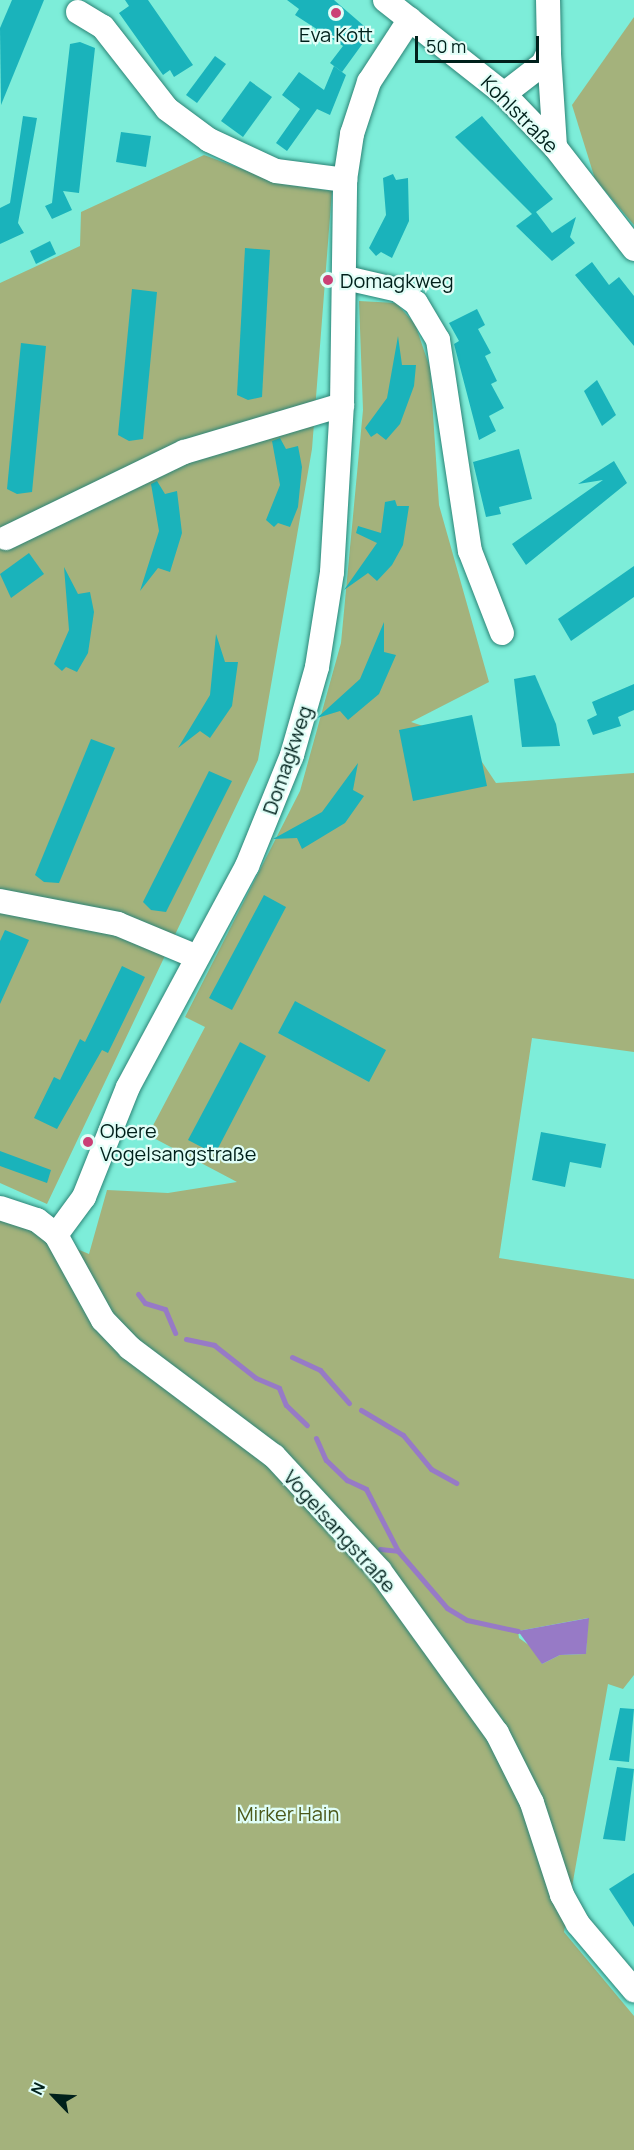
<!DOCTYPE html>
<html>
<head>
<meta charset="utf-8">
<style>
	body { margin:0 }
	#map { position:relative; width:634px; height:2150px; overflow:hidden; background:#7dedd9; font-family:Manrope,sans-serif }
	div>[style] { position:absolute }
	[style*='--x'] { left:calc(var(--x)*1px); top:calc(var(--y)*1px); width:calc(var(--w)*1px); rotate:calc(var(--a)*1deg) }
	.green>* { inset:0; background:#a4b27c }
	.water>* { inset:0; background:#977ac6 }
	.stream>* { height:5px; margin:-2.5px; padding:0 2.5px; transform-origin:2.5px; border-radius:2.5px; background:#977ac6 }
	.building>* { inset:0; background:#1ab3bb }
	.roads { filter:drop-shadow(0 0 2px #2c8476) drop-shadow(0 0 2px #2c8476) }
	.minor>* { height:24px; margin:-12px; padding:0 12px; transform-origin:12px; border-radius:12px; background:#fff }
	.dots>* { width:16px; height:16px; translate:-50% -50%; box-sizing:border-box; border:3px solid #e0fef7; border-radius:50% }
	span { translate:-50% -50%; white-space:nowrap; text-align:center; line-height:1.15; -webkit-text-stroke:4.5px #e0fef7; paint-order:stroke }
	.poi-label { font-size:20px; color:#00201b }
	.left { translate:0 -50%; text-align:left }
	.street-label { font-size:20px; color:#00201b }
	.park-label { font-size:20px; color:#4b581a }
	.north { position:absolute; left:24px; top:2066px; width:60px; height:60px; -webkit-text-stroke:4px #e0fef7; paint-order:stroke; rotate:295deg; font-size:16px; font-weight:700; line-height:24px; text-align:center; color:#00201b }
	.north::after { content:''; display:block; margin:auto; width:21px; height:27px; background:#00201b; clip-path:polygon(50% 0,100% 100%,50% 72%,0 100%) }
	.scale { position:absolute; left:415px; top:36px; width:124px; height:27px; box-sizing:border-box; border:3px solid #00201b; border-top:0; padding-left:8px; font-size:18px; line-height:21px; white-space:nowrap; color:#00201b; -webkit-text-stroke:4px #e0fef7; paint-order:stroke }
</style>
</head>
<body>
<div id="map">
	<div class="green">
		<i style="clip-path:polygon(634px 17px,634px 225px,595px 179px,572px 105px)"></i>
		<i style="clip-path:polygon(204px 155px,282px 184px,332px 191px,312px 449px,258px 760px,47px 1204px,0 1183px,0 283px,80px 246px,81px 212px)"></i>
		<i style="clip-path:polygon(evenodd,359px 301px,396px 303px,415px 324px,430px 368px,439px 505px,489px 682px,411px 722px,468px 741px,496px 783px,634px 773px,634px 1052px,532px 1038px,499px 1258px,634px 1279px,634px 1675px,623px 1689px,608px 1684px,564px 1932px,634px 2016px,634px 2150px,0 2150px,0 1217px,89px 1254px,107px 1190px,168px 1193px,237px 1182px,148px 1135px,205px 1027px,185px 1017px,300px 791px,341px 643px,363px 410px,359px 301px,588px 1618px,586px 1654px,560px 1655px,542px 1664px,537px 1651px,519px 1638px,518px 1631px,588px 1618px)"></i>
	</div>
	<div class="water">
		<i style="clip-path:polygon(589px 1618px,586px 1654px,560px 1655px,542px 1664px,518px 1631px)"></i>
	</div>
	<div class="stream">
		<i style="--x:138;--y:1294;--w:11;--a:52"></i>
		<i style="--x:145;--y:1303;--w:21;--a:17"></i>
		<i style="--x:165;--y:1309;--w:26;--a:67"></i>
		<i style="--x:186;--y:1339;--w:29;--a:12"></i>
		<i style="--x:214;--y:1345;--w:53;--a:38.2"></i>
		<i style="--x:256;--y:1378;--w:25;--a:23"></i>
		<i style="--x:279;--y:1388;--w:18;--a:68"></i>
		<i style="--x:286;--y:1405;--w:29;--a:44"></i>
		<i style="--x:292;--y:1357;--w:31;--a:25"></i>
		<i style="--x:320;--y:1370;--w:44;--a:48.7"></i>
		<i style="--x:361;--y:1410;--w:49;--a:30.8"></i>
		<i style="--x:403;--y:1435;--w:44;--a:50.5"></i>
		<i style="--x:431;--y:1469;--w:29;--a:29"></i>
		<i style="--x:316;--y:1438;--w:24;--a:66"></i>
		<i style="--x:326;--y:1460;--w:29;--a:44"></i>
		<i style="--x:347;--y:1480;--w:21;--a:25"></i>
		<i style="--x:366;--y:1489;--w:70;--a:62.7"></i>
		<i style="--x:398;--y:1551;--w:75;--a:49.3"></i>
		<i style="--x:447;--y:1608;--w:23;--a:31"></i>
		<i style="--x:467;--y:1620;--w:52;--a:12.2"></i>
		<i style="--x:380;--y:1549;--w:18;--a:6"></i>
	</div>
	<div class="building">
		<i style="clip-path:polygon(12px 0,44px 0,1px 105px,0 28px)"></i>
		<i style="clip-path:polygon(125px 0,148px 0,193px 65px,174px 77px,170px 70px,163px 75px,119px 13px,129px 6px)"></i>
		<i style="clip-path:polygon(287px 0,334px 0,371px 32px,342px 72px,330px 63px,343px 46px,295px 15px,299px 9px)"></i>
		<i style="clip-path:polygon(80px 42px,95px 48px,79px 193px,63px 191px,72px 210px,52px 219px,45px 206px,52px 203px,70px 44px)"></i>
		<i style="clip-path:polygon(215px 56px,226px 64px,197px 103px,186px 95px)"></i>
		<i style="clip-path:polygon(334px 66px,346px 75px,330px 115px,317px 109px,287px 151px,276px 143px,300px 109px,282px 95px,299px 72px,324px 90px)"></i>
		<i style="clip-path:polygon(250px 81px,272px 97px,243px 137px,221px 121px)"></i>
		<i style="clip-path:polygon(23px 116px,37px 118px,18px 223px,24px 233px,0 244px,0 208px,10px 203px)"></i>
		<i style="clip-path:polygon(482px 116px,553px 199px,536px 212px,552px 233px,576px 217px,570px 237px,575px 243px,552px 261px,516px 226px,532px 214px,455px 137px)"></i>
		<i style="clip-path:polygon(121px 132px,151px 136px,146px 167px,116px 162px)"></i>
		<i style="clip-path:polygon(393px 174px,396px 180px,408px 178px,409px 221px,392px 258px,381px 252px,376px 256px,369px 248px,386px 215px,383px 178px)"></i>
		<i style="clip-path:polygon(50px 241px,56px 254px,36px 264px,30px 251px)"></i>
		<i style="clip-path:polygon(245px 248px,270px 250px,262px 397px,248px 400px,237px 395px)"></i>
		<i style="clip-path:polygon(592px 262px,609px 285px,619px 277px,634px 296px,634px 346px,575px 275px)"></i>
		<i style="clip-path:polygon(132px 289px,157px 292px,143px 439px,129px 441px,118px 435px)"></i>
		<i style="clip-path:polygon(477px 309px,485px 325px,478px 329px,491px 353px,485px 356px,497px 381px,491px 384px,504px 408px,489px 416px,496px 431px,479px 440px,454px 344px,459px 341px,449px 323px)"></i>
		<i style="clip-path:polygon(398px 336px,402px 365px,416px 365px,414px 386px,400px 424px,386px 440px,377px 433px,371px 437px,365px 428px,387px 398px)"></i>
		<i style="clip-path:polygon(21px 343px,46px 346px,32px 492px,17px 494px,7px 489px)"></i>
		<i style="clip-path:polygon(597px 380px,616px 415px,602px 426px,584px 391px)"></i>
		<i style="clip-path:polygon(280px 438px,286px 449px,298px 446px,302px 467px,298px 507px,290px 527px,278px 523px,274px 527px,266px 520px,280px 485px,272px 441px)"></i>
		<i style="clip-path:polygon(519px 449px,532px 499px,499px 507px,501px 514px,486px 517px,473px 462px)"></i>
		<i style="clip-path:polygon(614px 461px,627px 483px,526px 565px,512px 544px,603px 480px,578px 484px)"></i>
		<i style="clip-path:polygon(157px 481px,165px 494px,177px 491px,182px 533px,170px 572px,158px 568px,140px 591px,159px 531px,151px 484px)"></i>
		<i style="clip-path:polygon(395px 500px,397px 506px,409px 506px,403px 545px,392px 565px,377px 581px,368px 573px,344px 590px,377px 543px,356px 533px,358px 526px,381px 533px,385px 502px)"></i>
		<i style="clip-path:polygon(29px 553px,44px 574px,11px 598px,0 574px)"></i>
		<i style="clip-path:polygon(634px 566px,634px 597px,571px 641px,558px 619px)"></i>
		<i style="clip-path:polygon(64px 567px,78px 594px,90px 592px,94px 612px,88px 653px,77px 672px,66px 667px,62px 671px,54px 664px,69px 630px)"></i>
		<i style="clip-path:polygon(384px 622px,384px 652px,396px 655px,379px 694px,348px 720px,340px 711px,317px 718px,360px 679px)"></i>
		<i style="clip-path:polygon(216px 634px,225px 662px,238px 662px,232px 706px,210px 738px,200px 731px,178px 748px,210px 695px)"></i>
		<i style="clip-path:polygon(535px 675px,556px 724px,560px 746px,522px 747px,514px 679px)"></i>
		<i style="clip-path:polygon(634px 684px,634px 710px,618px 717px,621px 726px,593px 735px,587px 720px,597px 715px,592px 702px)"></i>
		<i style="clip-path:polygon(472px 715px,487px 786px,413px 801px,399px 730px)"></i>
		<i style="clip-path:polygon(91px 739px,115px 748px,59px 883px,44px 882px,35px 875px)"></i>
		<i style="clip-path:polygon(358px 763px,353px 790px,364px 796px,345px 823px,302px 849px,297px 838px,273px 839px,322px 812px)"></i>
		<i style="clip-path:polygon(209px 771px,232px 781px,166px 912px,151px 910px,143px 902px)"></i>
		<i style="clip-path:polygon(264px 895px,286px 907px,232px 1010px,209px 998px)"></i>
		<i style="clip-path:polygon(5px 930px,29px 940px,0 1004px,0 941px)"></i>
		<i style="clip-path:polygon(122px 966px,145px 977px,108px 1053px,102px 1050px,57px 1129px,34px 1118px,54px 1077px,60px 1080px,80px 1039px,85px 1042px)"></i>
		<i style="clip-path:polygon(295px 1001px,386px 1050px,369px 1082px,278px 1033px)"></i>
		<i style="clip-path:polygon(240px 1042px,266px 1056px,215px 1154px,188px 1140px)"></i>
		<i style="clip-path:polygon(541px 1132px,606px 1144px,601px 1168px,570px 1162px,565px 1187px,532px 1180px)"></i>
		<i style="clip-path:polygon(0 1151px,51px 1170px,47px 1183px,0 1166px)"></i>
		<i style="clip-path:polygon(620px 1708px,634px 1709px,629px 1762px,609px 1760px)"></i>
		<i style="clip-path:polygon(617px 1767px,634px 1769px,625px 1841px,603px 1839px)"></i>
		<i style="clip-path:polygon(634px 1873px,634px 1927px,609px 1889px)"></i>
	</div>
	<div class="roads">
		<div class="minor">
			<i style="--x:385;--y:0;--w:152;--a:38.3"></i>
			<i style="--x:504;--y:94;--w:74;--a:46.1"></i>
			<i style="--x:555;--y:147;--w:129;--a:52.2"></i>
			<i style="--x:78;--y:12;--w:29;--a:31"></i>
			<i style="--x:103;--y:27;--w:104;--a:52"></i>
			<i style="--x:167;--y:109;--w:52;--a:36.4"></i>
			<i style="--x:209;--y:140;--w:74;--a:24.8"></i>
			<i style="--x:276;--y:171;--w:70;--a:7.4"></i>
			<i style="--x:549;--y:54;--w:93;--a:86.3"></i>
			<i style="--x:504;--y:94;--w:49;--a:-37.6"></i>
			<i style="--x:543;--y:64;--w:14;--a:-65"></i>
			<i style="--x:549;--y:51;--w:51;--a:-91.1"></i>
			<i style="--x:346;--y:278;--w:53;--a:13"></i>
			<i style="--x:398;--y:290;--w:22;--a:36"></i>
			<i style="--x:416;--y:303;--w:43;--a:59.3"></i>
			<i style="--x:438;--y:340;--w:213;--a:81.4"></i>
			<i style="--x:470;--y:551;--w:88;--a:68.7"></i>
			<i style="--x:6;--y:538;--w:198;--a:-25.8"></i>
			<i style="--x:184;--y:452;--w:165;--a:-16.6"></i>
			<i style="--x:0;--y:901;--w:120;--a:11"></i>
			<i style="--x:118;--y:924;--w:86;--a:22.7"></i>
			<i style="--x:0;--y:1208;--w:39;--a:18"></i>
			<i style="--x:37;--y:1220;--w:24;--a:38"></i>
			<i style="--x:56;--y:1235;--w:97;--a:61.1"></i>
			<i style="--x:103;--y:1320;--w:39;--a:46"></i>
			<i style="--x:130;--y:1348;--w:180;--a:36.9"></i>
			<i style="--x:274;--y:1456;--w:156;--a:47.3"></i>
			<i style="--x:380;--y:1571;--w:200;--a:54.2"></i>
			<i style="--x:497;--y:1733;--w:78;--a:63.4"></i>
			<i style="--x:532;--y:1803;--w:97;--a:71.9"></i>
			<i style="--x:562;--y:1895;--w:33;--a:61"></i>
			<i style="--x:578;--y:1924;--w:87;--a:49.7"></i>
			<i style="--x:56;--y:1235;--w:47;--a:-53.6"></i>
			<i style="--x:84;--y:1197;--w:118;--a:-68.2"></i>
			<i style="--x:128;--y:1087;--w:251;--a:-61.7"></i>
			<i style="--x:247;--y:866;--w:120;--a:-67.9"></i>
			<i style="--x:292;--y:755;--w:91;--a:-74.1"></i>
			<i style="--x:317;--y:667;--w:96;--a:-81"></i>
			<i style="--x:332;--y:572;--w:167;--a:-86.6"></i>
			<i style="--x:342;--y:405;--w:225;--a:-89.2"></i>
			<i style="--x:345;--y:180;--w:47;--a:-81.3"></i>
			<i style="--x:352;--y:134;--w:55;--a:-71.9"></i>
			<i style="--x:369;--y:82;--w:75;--a:-56.9"></i>
		</div>
	</div>
	<div class="dots">
		<i style="left:336px;top:13px;background:#cb4076"></i>
		<i style="left:328px;top:280px;background:#cb4076"></i>
		<i style="left:88px;top:1142px;background:#cb4076"></i>
	</div>
	<div class="poi-label">
		<span style="left:336px;top:34px">Eva Kott</span>
		<span class="left" style="left:340px;top:280px">Domagkweg</span>
		<span class="left" style="left:100px;top:1142px">Obere<br>Vogelsangstraße</span>
	</div>
	<div class="street-label">
		<span style="left:520px;top:114px;rotate:45deg">Kohlstraße</span>
		<span style="left:287px;top:760px;rotate:-71deg">Domagkweg</span>
		<span style="left:340px;top:1531px;rotate:48deg">Vogelsangstraße</span>
	</div>
	<div class="park-label">
		<span style="left:288px;top:1813px">Mirker Hain</span>
	</div>
	<div class="north">N</div>
	<div class="scale">50 m</div>
</div>
</body>
</html>
